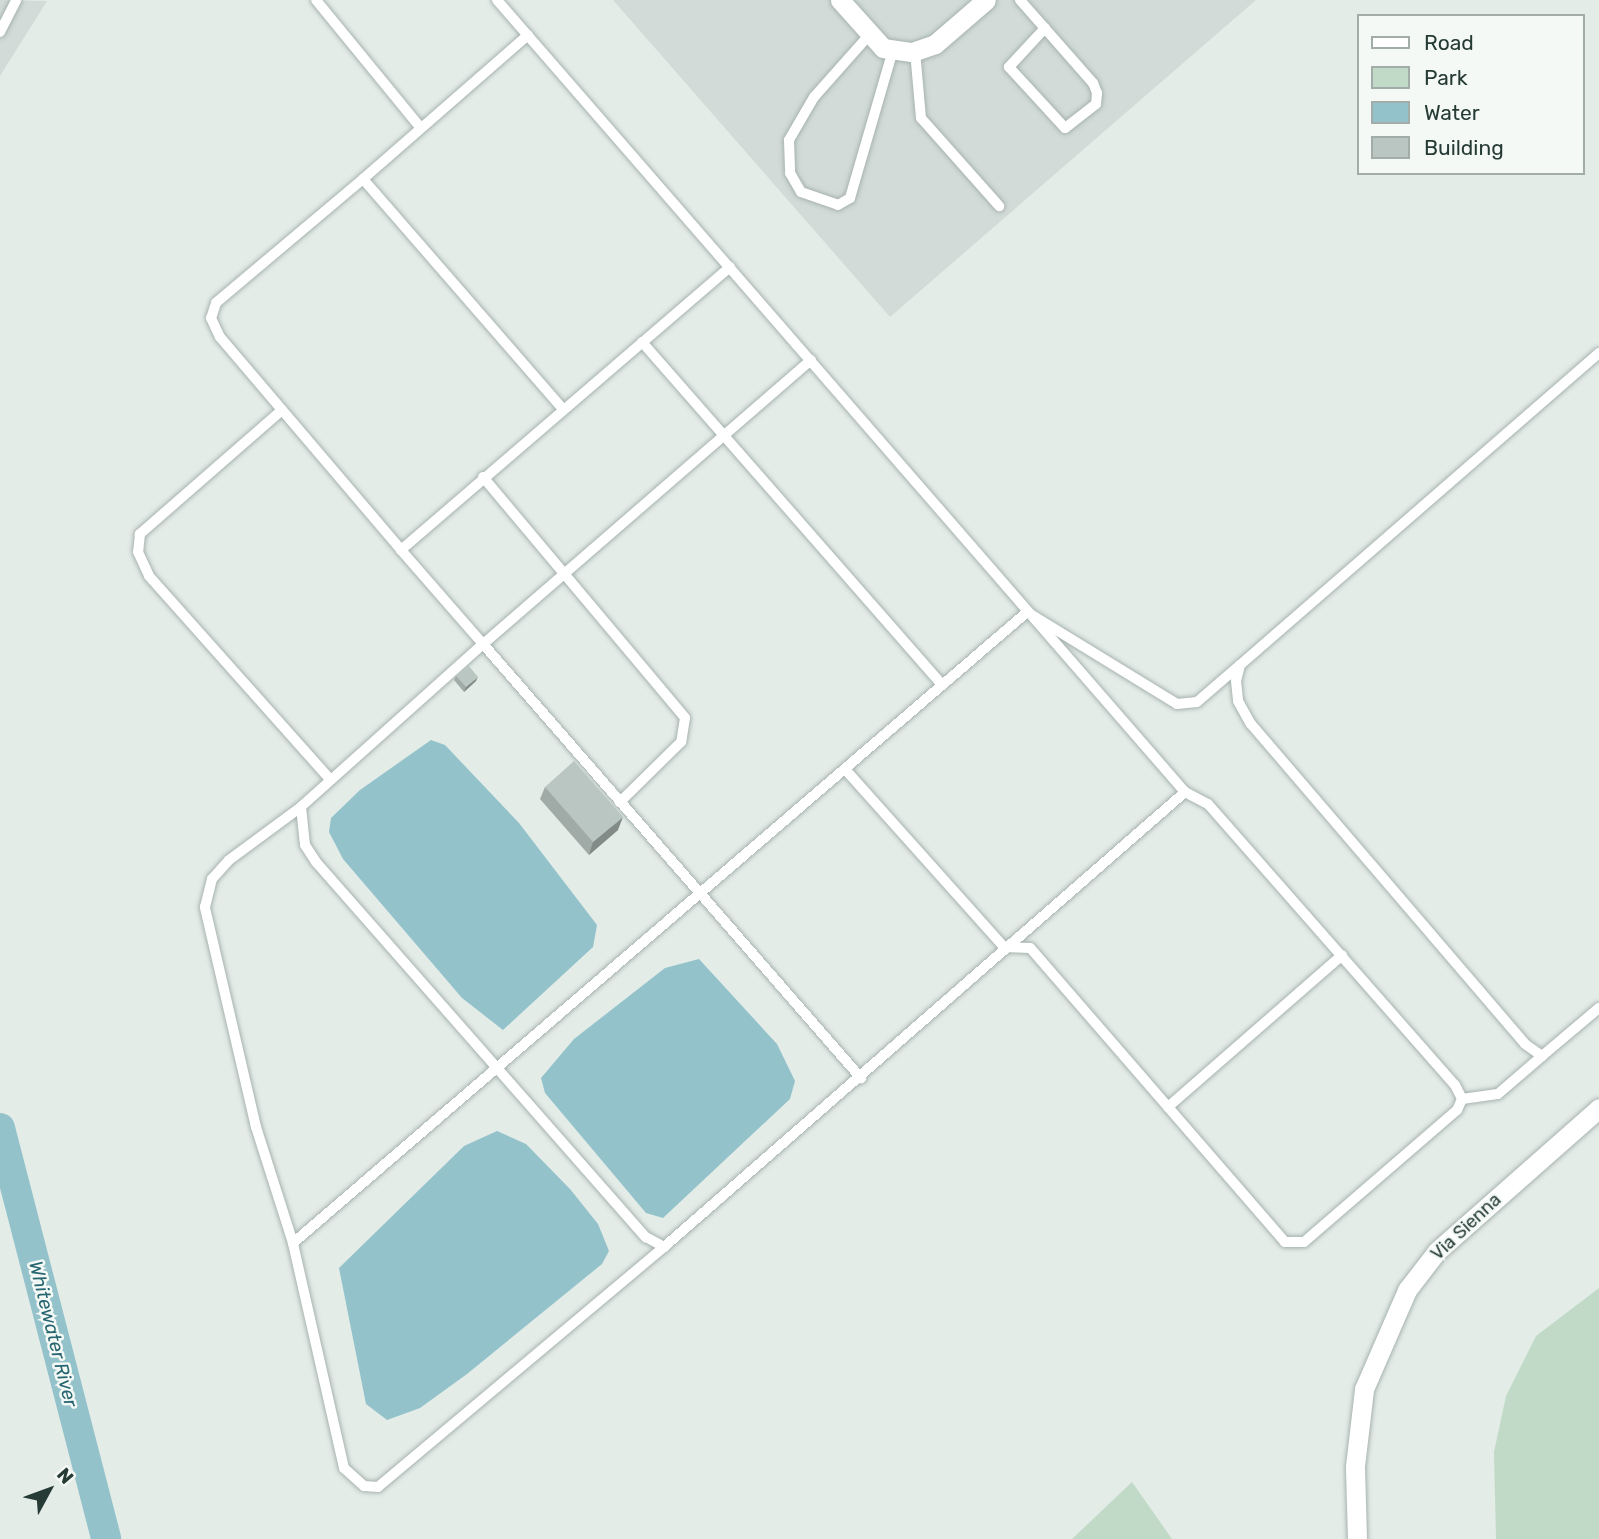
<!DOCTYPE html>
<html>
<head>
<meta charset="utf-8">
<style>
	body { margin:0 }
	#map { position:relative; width:1599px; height:1539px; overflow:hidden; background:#e4ece8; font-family:Rubik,sans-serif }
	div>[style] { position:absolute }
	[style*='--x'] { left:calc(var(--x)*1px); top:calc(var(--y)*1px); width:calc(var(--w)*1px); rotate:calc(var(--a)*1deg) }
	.built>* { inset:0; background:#d2dbd7 }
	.green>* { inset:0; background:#c0dac7 }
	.water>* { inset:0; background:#93c2ca }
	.river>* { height:30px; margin:-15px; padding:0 15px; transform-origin:15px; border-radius:15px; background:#93c2ca }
	.roads { filter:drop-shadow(0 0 2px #a7b3af) drop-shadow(0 0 2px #a7b3af) }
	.service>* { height:10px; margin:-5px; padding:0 5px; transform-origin:5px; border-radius:5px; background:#fff }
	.minor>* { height:19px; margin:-9.5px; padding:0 9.5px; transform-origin:9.5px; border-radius:9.5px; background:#fff }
	.wall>* { inset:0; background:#a0aaa6 }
	.shaded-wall>* { inset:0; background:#828b87 }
	.building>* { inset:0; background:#bac6c1 }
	span { translate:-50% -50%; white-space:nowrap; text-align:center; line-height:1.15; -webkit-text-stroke:5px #f4f9f6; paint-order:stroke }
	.street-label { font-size:18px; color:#263b35 }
	.water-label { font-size:19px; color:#276570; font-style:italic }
	.legend { position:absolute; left:1357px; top:14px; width:228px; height:161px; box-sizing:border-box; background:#f4f9f6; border:2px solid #a2ada9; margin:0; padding:9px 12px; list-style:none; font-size:21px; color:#263b35 }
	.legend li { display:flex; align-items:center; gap:14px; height:35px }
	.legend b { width:35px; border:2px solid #a2ada9 }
	.north { position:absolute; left:14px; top:1455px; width:70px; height:70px; -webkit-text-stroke:5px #f4f9f6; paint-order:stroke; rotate:49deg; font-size:19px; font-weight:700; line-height:28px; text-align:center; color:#263b35 }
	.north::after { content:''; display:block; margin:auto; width:24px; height:32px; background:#263b35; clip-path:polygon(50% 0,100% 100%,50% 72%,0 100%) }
</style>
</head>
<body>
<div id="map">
	<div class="built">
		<i style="clip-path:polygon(0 0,47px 1px,0 76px)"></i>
		<i style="clip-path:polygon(613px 0,1256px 0,890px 317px)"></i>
	</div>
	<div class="green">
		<i style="clip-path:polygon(1599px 1288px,1599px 1539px,1496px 1539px,1494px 1452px,1506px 1396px,1536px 1336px)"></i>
		<i style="clip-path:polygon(1132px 1482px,1172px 1539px,1072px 1539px)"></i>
	</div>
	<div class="water">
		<i style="clip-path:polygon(431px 740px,445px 745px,519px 823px,597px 925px,593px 947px,503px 1030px,462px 998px,343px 859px,329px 832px,331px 818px,360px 790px)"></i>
		<i style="clip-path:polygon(699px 959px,777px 1044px,795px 1081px,790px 1099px,663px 1218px,646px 1213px,545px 1093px,541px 1078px,574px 1039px,665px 968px)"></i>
		<i style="clip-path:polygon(497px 1131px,526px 1144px,570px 1189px,598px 1224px,609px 1251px,602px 1264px,467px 1374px,420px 1408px,387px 1420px,366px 1404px,339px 1268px,464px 1146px)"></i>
	</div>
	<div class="river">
		<i style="--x:0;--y:1128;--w:424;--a:75.5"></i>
	</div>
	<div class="roads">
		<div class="service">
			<i style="--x:316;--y:0;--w:164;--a:50.7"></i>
			<i style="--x:497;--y:0;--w:1049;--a:49.02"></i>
			<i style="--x:1185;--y:792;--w:26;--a:28"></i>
			<i style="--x:1208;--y:804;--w:374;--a:48.7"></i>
			<i style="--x:1455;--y:1085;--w:16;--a:63"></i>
			<i style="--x:1462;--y:1099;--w:12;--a:114"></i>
			<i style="--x:1457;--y:1110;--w:202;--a:139.2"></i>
			<i style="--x:1304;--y:1242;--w:19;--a:180"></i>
			<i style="--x:1285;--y:1242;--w:389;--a:-130.9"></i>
			<i style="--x:1030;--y:948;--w:26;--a:-178"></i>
			<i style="--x:1004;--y:947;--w:237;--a:-131.8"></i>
			<i style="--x:1020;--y:0;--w:111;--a:48.7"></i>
			<i style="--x:1093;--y:83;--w:11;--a:68"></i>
			<i style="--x:1097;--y:93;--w:11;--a:95"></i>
			<i style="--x:1096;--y:104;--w:39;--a:142"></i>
			<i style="--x:1065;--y:128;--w:83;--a:-132.6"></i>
			<i style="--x:1009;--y:67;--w:53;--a:-47.3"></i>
			<i style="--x:0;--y:32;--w:36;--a:-63"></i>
			<i style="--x:870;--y:34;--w:84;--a:131.6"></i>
			<i style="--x:814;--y:97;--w:50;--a:120.2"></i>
			<i style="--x:789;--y:140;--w:33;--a:88"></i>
			<i style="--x:790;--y:173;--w:22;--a:60"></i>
			<i style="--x:801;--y:192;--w:39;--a:19"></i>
			<i style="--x:838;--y:205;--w:14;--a:-30"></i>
			<i style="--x:850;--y:198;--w:154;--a:-73.8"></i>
			<i style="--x:528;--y:35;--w:219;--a:138.9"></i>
			<i style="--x:363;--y:179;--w:303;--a:49"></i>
			<i style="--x:915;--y:51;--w:67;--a:84.9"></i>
			<i style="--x:921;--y:118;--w:118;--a:48.4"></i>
			<i style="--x:363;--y:179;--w:192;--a:139.9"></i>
			<i style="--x:216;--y:303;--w:16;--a:108"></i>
			<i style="--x:211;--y:318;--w:21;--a:65"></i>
			<i style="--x:220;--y:337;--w:280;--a:49.6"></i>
			<i style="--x:730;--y:267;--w:434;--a:139.3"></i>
			<i style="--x:401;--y:550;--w:125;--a:48.9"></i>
			<i style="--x:483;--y:644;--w:244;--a:138.2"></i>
			<i style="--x:301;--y:807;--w:38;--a:84"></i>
			<i style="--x:305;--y:845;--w:20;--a:57"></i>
			<i style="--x:316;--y:862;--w:500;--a:48.7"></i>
			<i style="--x:646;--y:1237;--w:21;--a:29"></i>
			<i style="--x:664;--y:1247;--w:692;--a:-41.13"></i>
			<i style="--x:642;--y:342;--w:456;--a:48.8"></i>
			<i style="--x:1599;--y:353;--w:476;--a:139"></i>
			<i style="--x:1240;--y:665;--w:16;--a:104"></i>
			<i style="--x:1236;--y:681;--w:20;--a:84"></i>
			<i style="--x:1238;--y:701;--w:26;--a:61"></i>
			<i style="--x:1251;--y:724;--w:421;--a:49.4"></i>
			<i style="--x:1525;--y:1044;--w:21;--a:35"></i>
			<i style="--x:1542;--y:1056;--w:75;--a:-40.1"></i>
			<i style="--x:811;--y:360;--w:434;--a:139.1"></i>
			<i style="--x:483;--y:644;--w:576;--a:48.95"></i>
			<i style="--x:282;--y:410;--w:189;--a:138.9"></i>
			<i style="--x:140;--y:534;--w:18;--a:96"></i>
			<i style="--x:138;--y:552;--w:26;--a:65"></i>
			<i style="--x:149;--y:576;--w:273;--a:48.3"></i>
			<i style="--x:483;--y:477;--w:314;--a:50"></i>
			<i style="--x:685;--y:718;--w:24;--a:99"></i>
			<i style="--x:681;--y:742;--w:86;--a:135.5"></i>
			<i style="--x:1462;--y:1099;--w:36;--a:-8"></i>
			<i style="--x:1498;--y:1094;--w:58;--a:-40.8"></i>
			<i style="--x:1168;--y:1107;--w:231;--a:-41.1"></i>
			<i style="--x:293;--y:1243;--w:122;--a:-107.7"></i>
			<i style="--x:256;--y:1127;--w:226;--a:-103.1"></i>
			<i style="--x:205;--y:907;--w:29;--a:-76"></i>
			<i style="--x:212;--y:879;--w:25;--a:-48"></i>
			<i style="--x:229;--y:860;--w:89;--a:-36.4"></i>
			<i style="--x:664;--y:1247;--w:373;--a:140"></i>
			<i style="--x:378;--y:1487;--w:14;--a:-176"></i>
			<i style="--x:364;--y:1486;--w:27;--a:-138"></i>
			<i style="--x:344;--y:1468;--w:231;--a:-102.8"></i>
			<i style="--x:293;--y:1243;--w:968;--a:-40.68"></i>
			<i style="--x:1027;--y:612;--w:176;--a:31.5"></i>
			<i style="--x:1177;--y:704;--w:20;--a:-6"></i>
			<i style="--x:1197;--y:702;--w:57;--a:-40.7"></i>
		</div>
		<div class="minor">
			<i style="--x:840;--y:0;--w:64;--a:48.1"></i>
			<i style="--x:883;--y:48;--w:29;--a:8"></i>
			<i style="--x:912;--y:52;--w:24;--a:-19"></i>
			<i style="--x:935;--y:44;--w:67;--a:-40.8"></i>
			<i style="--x:1357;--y:1539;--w:73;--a:-91.6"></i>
			<i style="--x:1355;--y:1466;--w:78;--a:-83.3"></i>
			<i style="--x:1364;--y:1389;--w:108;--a:-66.5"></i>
			<i style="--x:1407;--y:1290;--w:49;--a:-52.4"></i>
			<i style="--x:1437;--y:1251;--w:216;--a:-41.4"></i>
		</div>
	</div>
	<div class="wall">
		<i style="clip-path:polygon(456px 676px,476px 681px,464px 692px,454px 680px)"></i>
		<i style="clip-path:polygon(545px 787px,618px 830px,589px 855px,540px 799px)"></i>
	</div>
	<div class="shaded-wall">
		<i style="clip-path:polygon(478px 677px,476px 681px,464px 692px,466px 687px)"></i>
		<i style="clip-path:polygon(623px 817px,618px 830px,589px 855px,593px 842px)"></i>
	</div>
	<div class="building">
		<i style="clip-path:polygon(468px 665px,478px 677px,466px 687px,456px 676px)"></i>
		<i style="clip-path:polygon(574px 761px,623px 817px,593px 842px,545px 787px)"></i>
	</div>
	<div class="street-label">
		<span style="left:1466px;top:1227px;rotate:-43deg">Via Sienna</span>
	</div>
	<div class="water-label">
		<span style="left:53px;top:1334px;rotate:76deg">Whitewater River</span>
	</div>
	<ul class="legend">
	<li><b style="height:9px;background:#fff"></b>Road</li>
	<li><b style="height:19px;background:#c0dac7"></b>Park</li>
	<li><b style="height:19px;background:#93c2ca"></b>Water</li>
	<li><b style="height:19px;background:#bac6c1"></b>Building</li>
	</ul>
	<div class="north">N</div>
</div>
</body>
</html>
